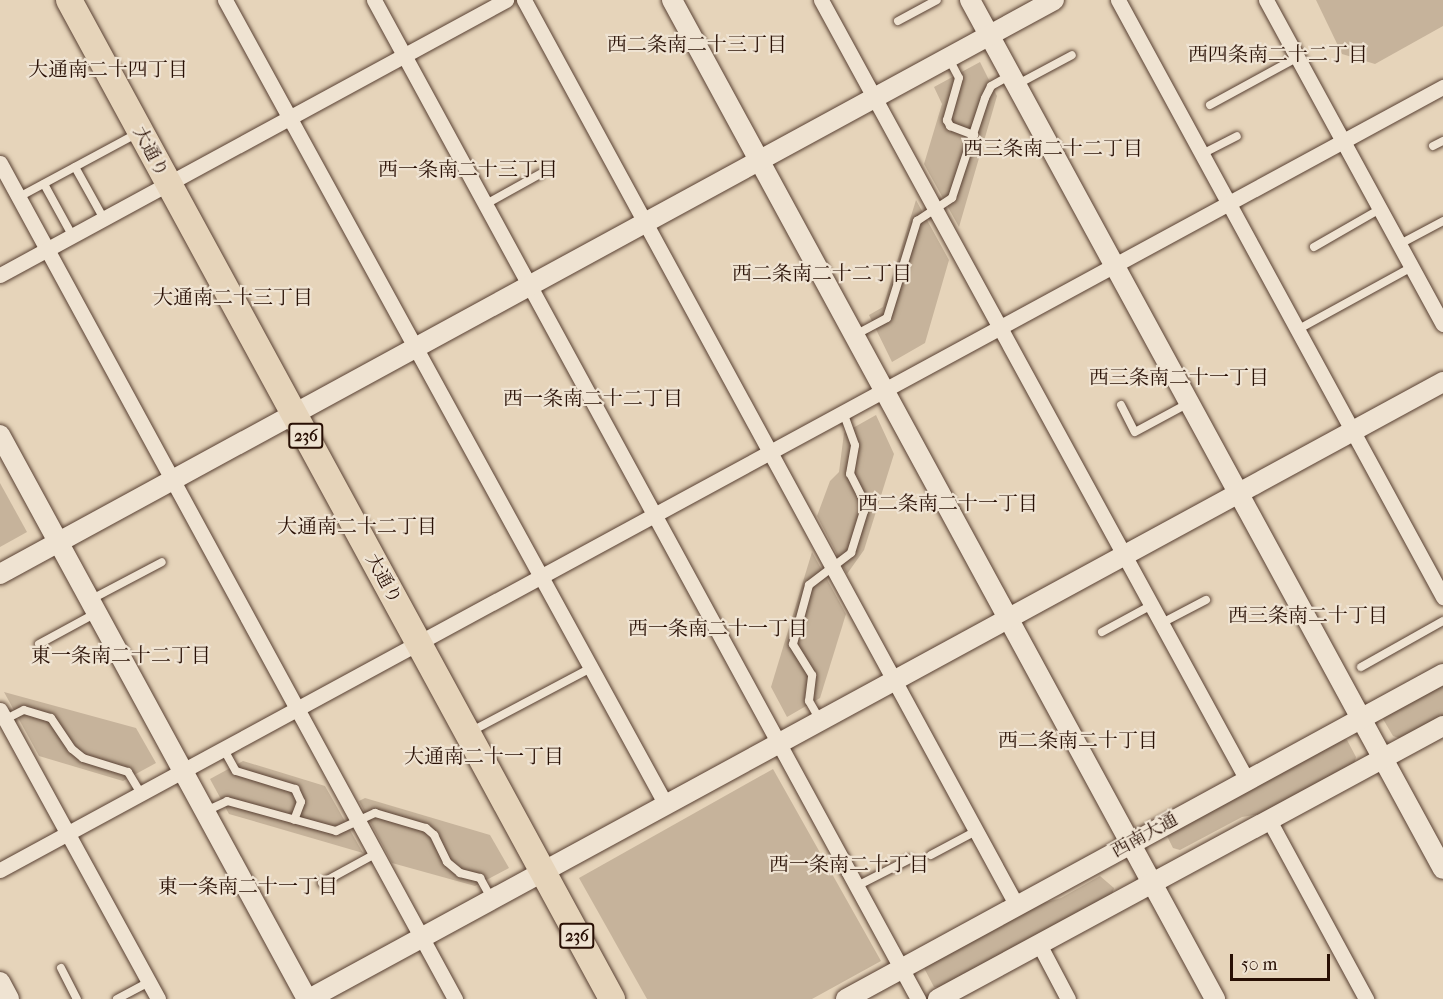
<!DOCTYPE html>
<html>
<head>
<meta charset="utf-8">
<style>
	body { margin:0 }
	#map { position:relative; width:1443px; height:999px; overflow:hidden; background:#e6d4ba; font-family:"IM FELL French Canon","Noto Serif JP",serif }
	div>[style] { position:absolute }
	[style*='--x'] { left:calc(var(--x)*1px); top:calc(var(--y)*1px); width:calc(var(--w)*1px); rotate:calc(var(--a)*1deg) }
	.green>* { inset:0; background:#c6b39b }
	.roads { filter:drop-shadow(0 0 2px #584032) drop-shadow(0 0 2px #584032) }
	.service>* { height:8px; margin:-4px; padding:0 4px; transform-origin:4px; border-radius:4px; background:#efe3d2 }
	.minor>* { height:15px; margin:-7.5px; padding:0 7.5px; transform-origin:7.5px; border-radius:7.5px; background:#efe3d2 }
	.tertiary>* { height:20px; margin:-10px; padding:0 10px; transform-origin:10px; border-radius:10px; background:#efe3d2 }
	.trunk>* { height:26px; margin:-13px; padding:0 13px; transform-origin:13px; border-radius:13px; background:#e6d4ba }
	span { translate:-50% -50%; white-space:nowrap; text-align:center; line-height:1.15; -webkit-text-stroke:4.5px #efe3d2; paint-order:stroke }
	.shield-label span { padding:2px 4px; background:#efe3d2; border:2px solid; border-radius:4px; -webkit-text-stroke-width:0 }
	.shield-label { font-size:16px; color:#280f04; font-weight:700 }
	.street-label { font-size:18px; color:#280f04 }
	.neighbourhood-label { font-size:20px; color:#280f04 }
	.scale { position:absolute; left:1230px; top:954px; width:100px; height:27px; box-sizing:border-box; border:3px solid #280f04; border-top:0; padding-left:8px; font-size:18px; line-height:21px; white-space:nowrap; color:#280f04; -webkit-text-stroke:4px #efe3d2; paint-order:stroke }
</style>
</head>
<body>
<div id="map">
	<div class="green">
		<i style="clip-path:polygon(1316px 0,1443px 0,1443px 26px,1375px 64px,1342px 54px)"></i>
		<i style="clip-path:polygon(980px 62px,997px 96px,959px 227px,924px 164px,942px 104px,934px 87px)"></i>
		<i style="clip-path:polygon(916px 200px,949px 260px,925px 343px,892px 362px,869px 315px,883px 307px)"></i>
		<i style="clip-path:polygon(876px 415px,894px 454px,864px 550px,847px 574px,817px 516px,830px 481px,839px 472px,844px 433px)"></i>
		<i style="clip-path:polygon(0 483px,27px 532px,0 547px)"></i>
		<i style="clip-path:polygon(812px 552px,846px 614px,820px 698px,787px 717px,771px 687px)"></i>
		<i style="clip-path:polygon(1443px 682px,1443px 716px,1401px 739px,1393px 736px,1383px 719px,1389px 712px)"></i>
		<i style="clip-path:polygon(4px 692px,136px 728px,156px 763px,123px 781px,39px 756px)"></i>
		<i style="clip-path:polygon(1341px 738px,1347px 740px,1356px 757px,1354px 765px,1266px 813px,1242px 817px,1180px 850px,1173px 848px,1167px 836px,1170px 830px)"></i>
		<i style="clip-path:polygon(243px 761px,325px 786px,363px 853px,229px 814px,210px 779px)"></i>
		<i style="clip-path:polygon(773px 769px,881px 961px,812px 999px,647px 999px,579px 878px)"></i>
		<i style="clip-path:polygon(365px 798px,490px 835px,509px 868px,475px 886px,392px 863px,359px 801px)"></i>
		<i style="clip-path:polygon(1100px 876px,1114px 888px,1112px 896px,941px 988px,934px 987px,924px 968px,1030px 907px,1061px 898px)"></i>
	</div>
	<div class="roads">
		<div class="service">
			<i style="--x:898;--y:21;--w:44;--a:-28.3"></i>
			<i style="--x:949;--y:59;--w:21;--a:62"></i>
			<i style="--x:959;--y:78;--w:44;--a:105.9"></i>
			<i style="--x:947;--y:120;--w:7;--a:63"></i>
			<i style="--x:950;--y:126;--w:26;--a:21"></i>
			<i style="--x:1018;--y:84;--w:61;--a:-28.2"></i>
			<i style="--x:1210;--y:105;--w:100;--a:-28.6"></i>
			<i style="--x:1433;--y:146;--w:11;--a:-27"></i>
			<i style="--x:1202;--y:154;--w:39;--a:-27"></i>
			<i style="--x:75;--y:167;--w:60;--a:60.9"></i>
			<i style="--x:44;--y:184;--w:58;--a:61.2"></i>
			<i style="--x:19;--y:197;--w:135;--a:-28.3"></i>
			<i style="--x:486;--y:204;--w:62;--a:-29.1"></i>
			<i style="--x:1400;--y:244;--w:49;--a:-28.1"></i>
			<i style="--x:1314;--y:247;--w:76;--a:-29.9"></i>
			<i style="--x:1297;--y:330;--w:131;--a:-28.7"></i>
			<i style="--x:855;--y:335;--w:36;--a:-28"></i>
			<i style="--x:887;--y:318;--w:102;--a:-72.8"></i>
			<i style="--x:917;--y:221;--w:42;--a:-33.3"></i>
			<i style="--x:952;--y:198;--w:105;--a:-71.7"></i>
			<i style="--x:985;--y:98;--w:13;--a:-63"></i>
			<i style="--x:991;--y:86;--w:21;--a:-29"></i>
			<i style="--x:1121;--y:405;--w:30;--a:63"></i>
			<i style="--x:1135;--y:432;--w:59;--a:-28.3"></i>
			<i style="--x:90;--y:600;--w:81;--a:-27.8"></i>
			<i style="--x:1160;--y:624;--w:52;--a:-27.6"></i>
			<i style="--x:1102;--y:632;--w:55;--a:-28.4"></i>
			<i style="--x:39;--y:644;--w:65;--a:-28.5"></i>
			<i style="--x:1361;--y:667;--w:94;--a:-29.3"></i>
			<i style="--x:4;--y:720;--w:22;--a:-27"></i>
			<i style="--x:24;--y:710;--w:28;--a:17"></i>
			<i style="--x:51;--y:718;--w:37;--a:56"></i>
			<i style="--x:72;--y:749;--w:14;--a:39"></i>
			<i style="--x:83;--y:758;--w:47;--a:17.3"></i>
			<i style="--x:128;--y:772;--w:26;--a:59"></i>
			<i style="--x:820;--y:720;--w:22;--a:-120"></i>
			<i style="--x:809;--y:701;--w:26;--a:-83"></i>
			<i style="--x:812;--y:675;--w:36;--a:-122"></i>
			<i style="--x:793;--y:644;--w:61;--a:-74.8"></i>
			<i style="--x:809;--y:585;--w:53;--a:-37.3"></i>
			<i style="--x:851;--y:553;--w:44;--a:-72.8"></i>
			<i style="--x:864;--y:511;--w:12;--a:-95"></i>
			<i style="--x:863;--y:499;--w:28;--a:-117"></i>
			<i style="--x:850;--y:474;--w:29;--a:-80"></i>
			<i style="--x:855;--y:445;--w:35;--a:-110"></i>
			<i style="--x:470;--y:732;--w:137;--a:-27.9"></i>
			<i style="--x:223;--y:748;--w:26;--a:61"></i>
			<i style="--x:236;--y:771;--w:62;--a:17"></i>
			<i style="--x:295;--y:789;--w:14;--a:65"></i>
			<i style="--x:301;--y:802;--w:19;--a:111"></i>
			<i style="--x:206;--y:811;--w:23;--a:-25"></i>
			<i style="--x:227;--y:801;--w:113;--a:15.4"></i>
			<i style="--x:336;--y:831;--w:43;--a:-24.8"></i>
			<i style="--x:375;--y:813;--w:53;--a:16.4"></i>
			<i style="--x:426;--y:828;--w:11;--a:41"></i>
			<i style="--x:434;--y:835;--w:30;--a:64"></i>
			<i style="--x:447;--y:862;--w:17;--a:40"></i>
			<i style="--x:460;--y:873;--w:21;--a:14"></i>
			<i style="--x:480;--y:878;--w:25;--a:61"></i>
			<i style="--x:931;--y:855;--w:51;--a:-28.1"></i>
			<i style="--x:322;--y:883;--w:60;--a:-28.7"></i>
			<i style="--x:857;--y:886;--w:59;--a:-27"></i>
			<i style="--x:61;--y:968;--w:35;--a:63"></i>
			<i style="--x:117;--y:999;--w:36;--a:-28"></i>
		</div>
		<div class="minor">
			<i style="--x:225;--y:0;--w:918;--a:61.28"></i>
			<i style="--x:374;--y:0;--w:1138;--a:61.43"></i>
			<i style="--x:524;--y:0;--w:1031;--a:61.45"></i>
			<i style="--x:821;--y:0;--w:889;--a:61.36"></i>
			<i style="--x:1118;--y:0;--w:680;--a:61.44"></i>
			<i style="--x:1266;--y:0;--w:369;--a:61.4"></i>
			<i style="--x:0;--y:163;--w:952;--a:61.44"></i>
			<i style="--x:0;--y:275;--w:576;--a:-28.52"></i>
			<i style="--x:0;--y:710;--w:329;--a:61.3"></i>
			<i style="--x:1269;--y:820;--w:204;--a:61.5"></i>
			<i style="--x:0;--y:870;--w:1642;--a:-28.49"></i>
			<i style="--x:1039;--y:944;--w:62;--a:62.2"></i>
		</div>
		<div class="tertiary">
			<i style="--x:672;--y:0;--w:1137;--a:61.47"></i>
			<i style="--x:970;--y:0;--w:989;--a:61.44"></i>
			<i style="--x:0;--y:435;--w:642;--a:61.44"></i>
			<i style="--x:0;--y:574;--w:1200;--a:-28.57"></i>
			<i style="--x:0;--y:982;--w:19;--a:62"></i>
			<i style="--x:309;--y:999;--w:1291;--a:-28.55"></i>
			<i style="--x:846;--y:999;--w:680;--a:-28.56"></i>
			<i style="--x:938;--y:999;--w:574;--a:-28.4"></i>
		</div>
		<div class="trunk">
			<i style="--x:69;--y:0;--w:1137;--a:61.47"></i>
		</div>
	</div>
	<div class="shield-label">
		<span style="left:306px;top:436px">236</span>
		<span style="left:577px;top:936px">236</span>
	</div>
	<div class="street-label">
		<span style="left:150px;top:152px;rotate:62deg">大通り</span>
		<span style="left:383px;top:579px;rotate:61deg">大通り</span>
		<span style="left:1145px;top:836px;rotate:-29deg">西南大通</span>
	</div>
	<div class="neighbourhood-label">
		<span style="left:697px;top:44px">西二条南二十三丁目</span>
		<span style="left:1278px;top:54px">西四条南二十二丁目</span>
		<span style="left:108px;top:69px">大通南二十四丁目</span>
		<span style="left:1053px;top:148px">西三条南二十二丁目</span>
		<span style="left:468px;top:169px">西一条南二十三丁目</span>
		<span style="left:822px;top:273px">西二条南二十二丁目</span>
		<span style="left:233px;top:297px">大通南二十三丁目</span>
		<span style="left:1179px;top:377px">西三条南二十一丁目</span>
		<span style="left:593px;top:398px">西一条南二十二丁目</span>
		<span style="left:948px;top:503px">西二条南二十一丁目</span>
		<span style="left:357px;top:526px">大通南二十二丁目</span>
		<span style="left:1308px;top:615px">西三条南二十丁目</span>
		<span style="left:718px;top:628px">西一条南二十一丁目</span>
		<span style="left:121px;top:655px">東一条南二十二丁目</span>
		<span style="left:1078px;top:740px">西二条南二十丁目</span>
		<span style="left:484px;top:756px">大通南二十一丁目</span>
		<span style="left:849px;top:864px">西一条南二十丁目</span>
		<span style="left:248px;top:886px">東一条南二十一丁目</span>
	</div>
	<div class="scale">50 m</div>
</div>
</body>
</html>
